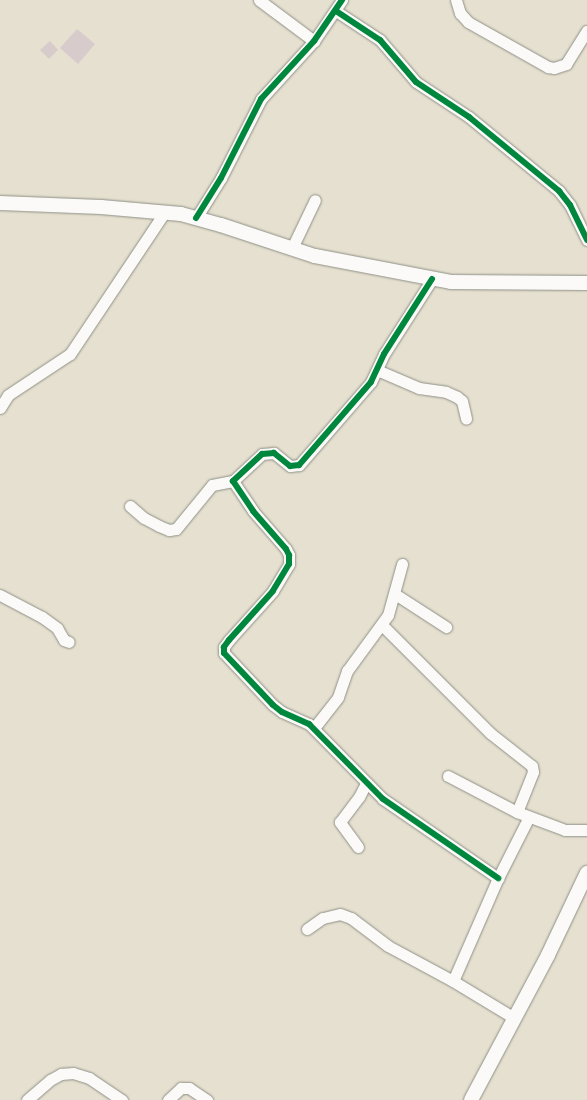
<!DOCTYPE html>
<html>
<head>
<meta charset="utf-8">
<style>
	body { margin:0 }
	#map { position:relative; width:587px; height:1100px; overflow:hidden; background:#e6e0d0; font-family:Cardo,serif }
	div>[style] { position:absolute }
	[style*='--x'] { left:calc(var(--x)*1px); top:calc(var(--y)*1px); width:calc(var(--w)*1px); rotate:calc(var(--a)*1deg) }
	.building>* { inset:0; background:#d8cbcc }
	.roads { filter:drop-shadow(0 0 1px #8e9086) drop-shadow(0 0 1px #8e9086) }
	.minor>* { height:11px; margin:-5.5px; padding:0 5.5px; transform-origin:5.5px; border-radius:5.5px; background:#fbfaf8 }
	.major>* { height:14px; margin:-7px; padding:0 7px; transform-origin:7px; border-radius:7px; background:#fbfaf8 }
	.cycleway>* { height:6px; margin:-3px; padding:0 3px; transform-origin:3px; border-radius:3px; background:#00873e }
	span { translate:-50% -50%; white-space:nowrap; text-align:center; line-height:1.15; -webkit-text-stroke:5px #fcf5e5; paint-order:stroke }
</style>
</head>
<body>
<div id="map">
	<div class="building">
		<i style="clip-path:polygon(77px 29px,95px 44px,78px 64px,60px 48px)"></i>
		<i style="clip-path:polygon(50px 41px,58px 50px,49px 59px,40px 50px)"></i>
	</div>
	<div class="roads">
		<div class="minor">
			<i style="--x:259;--y:0;--w:69;--a:36.7"></i>
			<i style="--x:456;--y:0;--w:14;--a:73"></i>
			<i style="--x:460;--y:13;--w:12;--a:48"></i>
			<i style="--x:468;--y:22;--w:92;--a:29.4"></i>
			<i style="--x:548;--y:67;--w:6;--a:9"></i>
			<i style="--x:554;--y:68;--w:13;--a:-18"></i>
			<i style="--x:566;--y:64;--w:39;--a:-58"></i>
			<i style="--x:336;--y:11;--w:53;--a:33.4"></i>
			<i style="--x:380;--y:40;--w:55;--a:49.4"></i>
			<i style="--x:416;--y:82;--w:64;--a:33.4"></i>
			<i style="--x:469;--y:117;--w:117;--a:39.4"></i>
			<i style="--x:559;--y:191;--w:18;--a:52"></i>
			<i style="--x:570;--y:205;--w:39;--a:64"></i>
			<i style="--x:196;--y:218;--w:47;--a:-58"></i>
			<i style="--x:221;--y:178;--w:89;--a:-63.1"></i>
			<i style="--x:261;--y:99;--w:79;--a:-47.6"></i>
			<i style="--x:314;--y:41;--w:50;--a:-55.7"></i>
			<i style="--x:292;--y:248;--w:53;--a:-64.4"></i>
			<i style="--x:432;--y:279;--w:89;--a:122.6"></i>
			<i style="--x:384;--y:354;--w:31;--a:115"></i>
			<i style="--x:371;--y:382;--w:110;--a:130.9"></i>
			<i style="--x:299;--y:465;--w:9;--a:174"></i>
			<i style="--x:290;--y:466;--w:21;--a:-141"></i>
			<i style="--x:274;--y:453;--w:12;--a:175"></i>
			<i style="--x:262;--y:454;--w:40;--a:137"></i>
			<i style="--x:233;--y:481;--w:36;--a:56"></i>
			<i style="--x:253;--y:511;--w:50;--a:49"></i>
			<i style="--x:286;--y:549;--w:7;--a:63"></i>
			<i style="--x:289;--y:555;--w:9;--a:90"></i>
			<i style="--x:289;--y:564;--w:31;--a:121"></i>
			<i style="--x:273;--y:591;--w:66;--a:131.9"></i>
			<i style="--x:229;--y:640;--w:9;--a:126"></i>
			<i style="--x:224;--y:647;--w:6;--a:90"></i>
			<i style="--x:224;--y:653;--w:71;--a:46.7"></i>
			<i style="--x:273;--y:705;--w:11;--a:38"></i>
			<i style="--x:282;--y:712;--w:30;--a:24"></i>
			<i style="--x:309;--y:724;--w:105;--a:45.4"></i>
			<i style="--x:383;--y:799;--w:140;--a:34.5"></i>
			<i style="--x:377;--y:370;--w:46;--a:23.2"></i>
			<i style="--x:419;--y:388;--w:27;--a:8"></i>
			<i style="--x:446;--y:392;--w:12;--a:24"></i>
			<i style="--x:457;--y:397;--w:6;--a:39"></i>
			<i style="--x:462;--y:401;--w:18;--a:77"></i>
			<i style="--x:0;--y:408;--w:15;--a:-58"></i>
			<i style="--x:8;--y:395;--w:74;--a:-33.5"></i>
			<i style="--x:70;--y:354;--w:169;--a:-56.3"></i>
			<i style="--x:130;--y:506;--w:18;--a:41"></i>
			<i style="--x:144;--y:518;--w:17;--a:28"></i>
			<i style="--x:159;--y:526;--w:11;--a:22"></i>
			<i style="--x:169;--y:530;--w:7;--a:-8"></i>
			<i style="--x:176;--y:529;--w:57;--a:-50.7"></i>
			<i style="--x:212;--y:485;--w:21;--a:-11"></i>
			<i style="--x:395;--y:594;--w:61;--a:32.9"></i>
			<i style="--x:0;--y:595;--w:47;--a:27.6"></i>
			<i style="--x:42;--y:617;--w:19;--a:36"></i>
			<i style="--x:57;--y:628;--w:14;--a:60"></i>
			<i style="--x:64;--y:640;--w:5;--a:22"></i>
			<i style="--x:382;--y:625;--w:153;--a:45"></i>
			<i style="--x:490;--y:733;--w:53;--a:38.2"></i>
			<i style="--x:532;--y:766;--w:6;--a:81"></i>
			<i style="--x:533;--y:772;--w:43;--a:111.8"></i>
			<i style="--x:314;--y:728;--w:39;--a:-52"></i>
			<i style="--x:338;--y:697;--w:28;--a:-71"></i>
			<i style="--x:347;--y:671;--w:69;--a:-53.8"></i>
			<i style="--x:388;--y:615;--w:53;--a:-74.6"></i>
			<i style="--x:448;--y:776;--w:78;--a:27.6"></i>
			<i style="--x:517;--y:812;--w:51;--a:20.6"></i>
			<i style="--x:565;--y:830;--w:22;--a:0"></i>
			<i style="--x:358;--y:847;--w:31;--a:-126"></i>
			<i style="--x:340;--y:822;--w:31;--a:-53"></i>
			<i style="--x:359;--y:797;--w:16;--a:-63"></i>
			<i style="--x:307;--y:929;--w:19;--a:-35"></i>
			<i style="--x:323;--y:918;--w:17;--a:-13"></i>
			<i style="--x:340;--y:914;--w:12;--a:20"></i>
			<i style="--x:351;--y:918;--w:46;--a:37.1"></i>
			<i style="--x:388;--y:946;--w:74;--a:28.3"></i>
			<i style="--x:453;--y:981;--w:71;--a:31.2"></i>
			<i style="--x:453;--y:981;--w:112;--a:-66.4"></i>
			<i style="--x:498;--y:878;--w:68;--a:-63.1"></i>
			<i style="--x:27;--y:1100;--w:30;--a:-41"></i>
			<i style="--x:50;--y:1080;--w:13;--a:-29"></i>
			<i style="--x:61;--y:1074;--w:12;--a:-5"></i>
			<i style="--x:73;--y:1073;--w:17;--a:17"></i>
			<i style="--x:89;--y:1078;--w:40;--a:34"></i>
			<i style="--x:168;--y:1100;--w:18;--a:-43"></i>
			<i style="--x:181;--y:1088;--w:8;--a:0"></i>
			<i style="--x:189;--y:1088;--w:22;--a:34"></i>
		</div>
		<div class="major">
			<i style="--x:0;--y:203;--w:101;--a:2.3"></i>
			<i style="--x:101;--y:207;--w:80;--a:5"></i>
			<i style="--x:181;--y:214;--w:41;--a:15.4"></i>
			<i style="--x:221;--y:225;--w:99;--a:18.3"></i>
			<i style="--x:315;--y:256;--w:138;--a:10.8"></i>
			<i style="--x:451;--y:282;--w:136;--a:0.4"></i>
			<i style="--x:471;--y:1100;--w:164;--a:-62"></i>
			<i style="--x:548;--y:955;--w:91;--a:-64.6"></i>
		</div>
	</div>
	<div class="cycleway">
		<i style="--x:336;--y:11;--w:53;--a:33.4"></i>
		<i style="--x:380;--y:40;--w:55;--a:49.4"></i>
		<i style="--x:416;--y:82;--w:64;--a:33.4"></i>
		<i style="--x:469;--y:117;--w:117;--a:39.4"></i>
		<i style="--x:559;--y:191;--w:18;--a:52"></i>
		<i style="--x:570;--y:205;--w:39;--a:64"></i>
		<i style="--x:196;--y:218;--w:47;--a:-58"></i>
		<i style="--x:221;--y:178;--w:89;--a:-63.1"></i>
		<i style="--x:261;--y:99;--w:79;--a:-47.6"></i>
		<i style="--x:314;--y:41;--w:50;--a:-55.7"></i>
		<i style="--x:432;--y:279;--w:89;--a:122.6"></i>
		<i style="--x:384;--y:354;--w:31;--a:115"></i>
		<i style="--x:371;--y:382;--w:110;--a:130.9"></i>
		<i style="--x:299;--y:465;--w:9;--a:174"></i>
		<i style="--x:290;--y:466;--w:21;--a:-141"></i>
		<i style="--x:274;--y:453;--w:12;--a:175"></i>
		<i style="--x:262;--y:454;--w:40;--a:137"></i>
		<i style="--x:233;--y:481;--w:36;--a:56"></i>
		<i style="--x:253;--y:511;--w:50;--a:49"></i>
		<i style="--x:286;--y:549;--w:7;--a:63"></i>
		<i style="--x:289;--y:555;--w:9;--a:90"></i>
		<i style="--x:289;--y:564;--w:31;--a:121"></i>
		<i style="--x:273;--y:591;--w:66;--a:131.9"></i>
		<i style="--x:229;--y:640;--w:9;--a:126"></i>
		<i style="--x:224;--y:647;--w:6;--a:90"></i>
		<i style="--x:224;--y:653;--w:71;--a:46.7"></i>
		<i style="--x:273;--y:705;--w:11;--a:38"></i>
		<i style="--x:282;--y:712;--w:30;--a:24"></i>
		<i style="--x:309;--y:724;--w:105;--a:45.4"></i>
		<i style="--x:383;--y:799;--w:140;--a:34.5"></i>
	</div>
</div>
</body>
</html>
